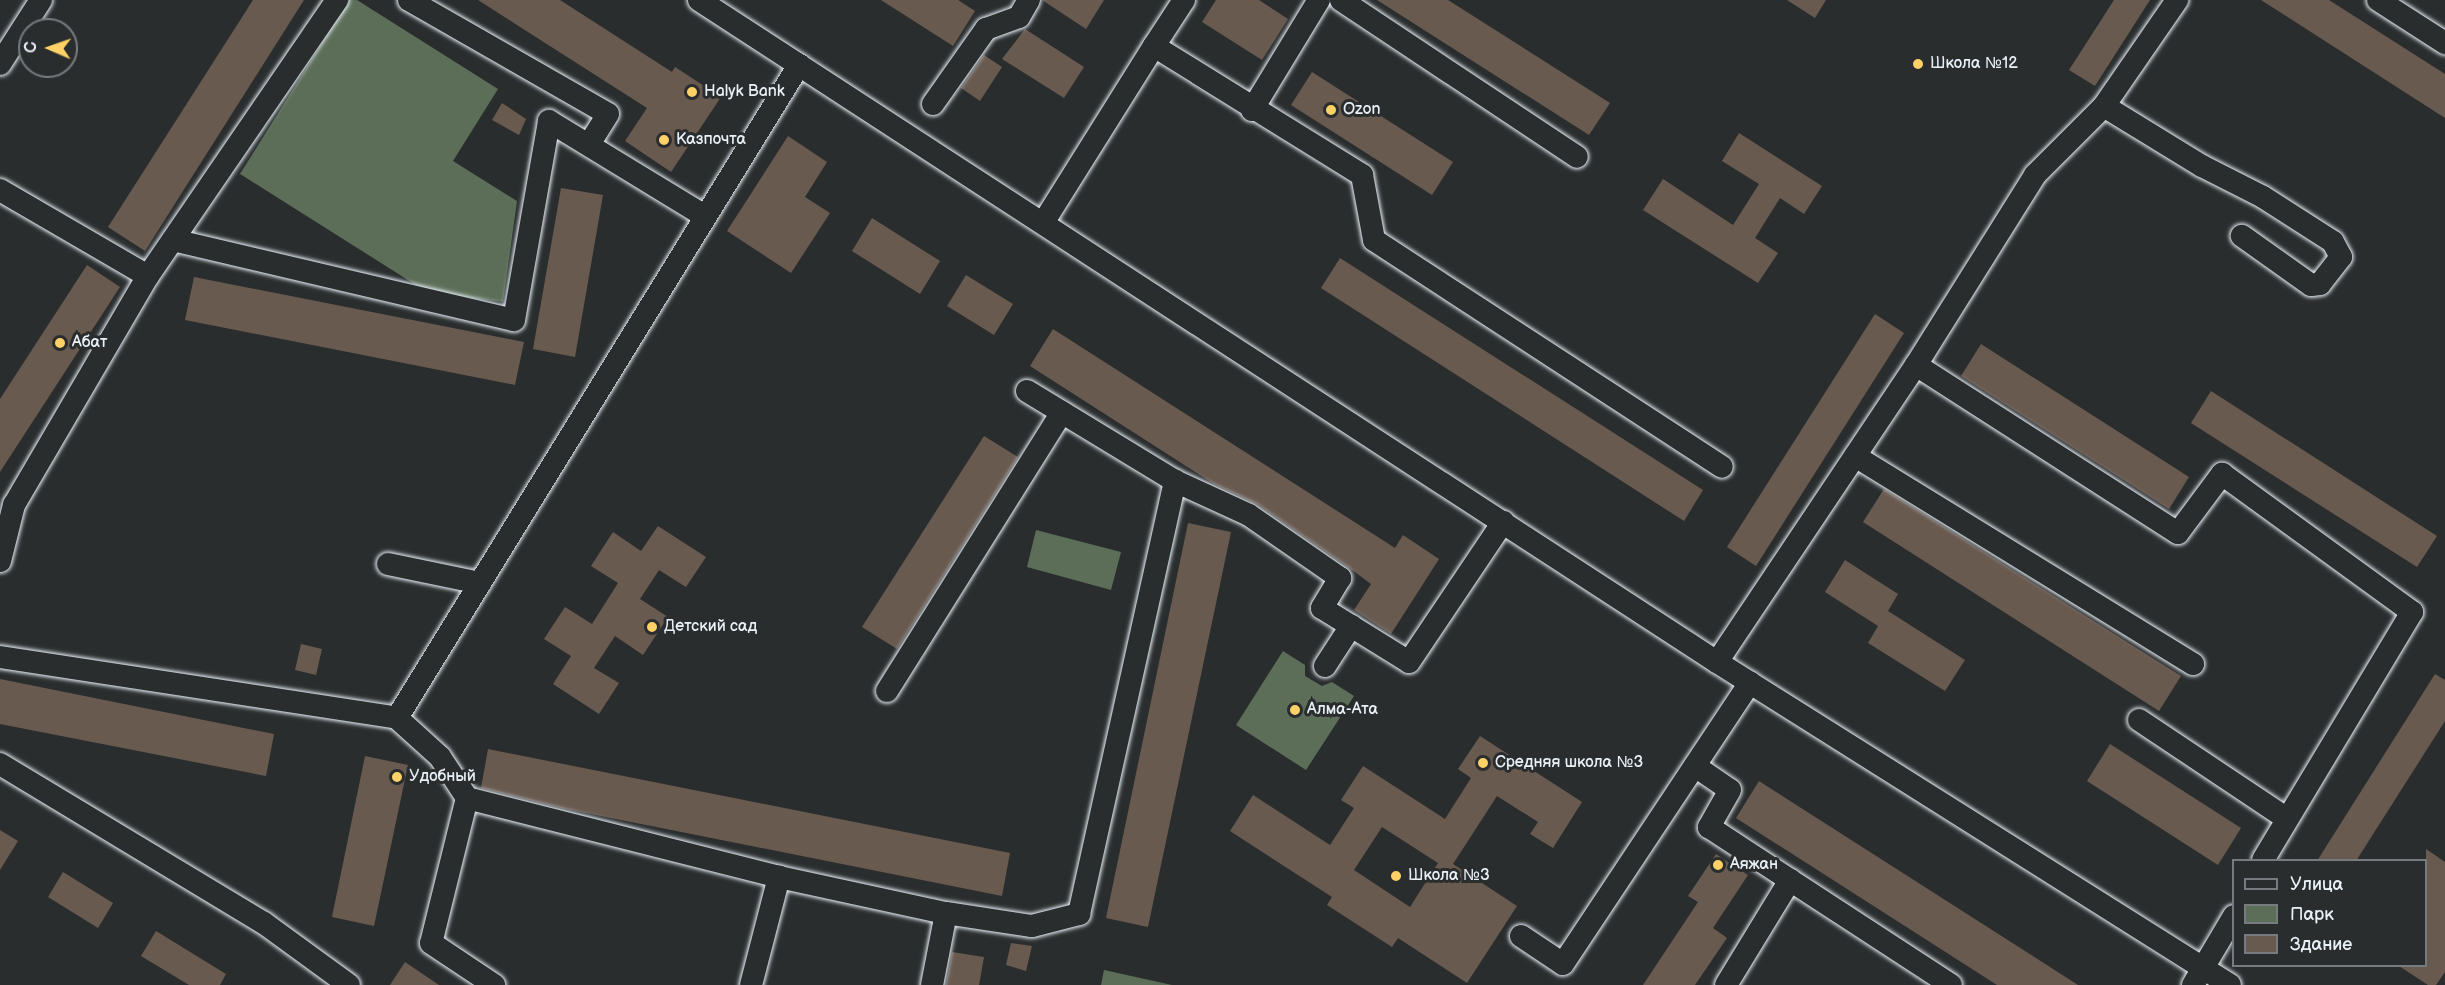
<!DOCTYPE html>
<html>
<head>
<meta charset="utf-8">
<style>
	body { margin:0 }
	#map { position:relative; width:2445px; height:985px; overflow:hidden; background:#2a2d2e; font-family:"Balsamiq Sans",sans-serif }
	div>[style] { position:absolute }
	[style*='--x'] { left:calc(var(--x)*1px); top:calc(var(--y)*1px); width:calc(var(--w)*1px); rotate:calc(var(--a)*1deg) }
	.green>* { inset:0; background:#5c6e58 }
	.building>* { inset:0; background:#695a50 }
	.roads { filter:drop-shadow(0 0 2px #e8f1f8) drop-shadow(0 0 2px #e8f1f8) }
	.minor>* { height:22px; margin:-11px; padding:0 11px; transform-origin:11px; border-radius:11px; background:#2a2d2e }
	.dots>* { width:16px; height:16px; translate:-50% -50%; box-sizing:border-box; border:3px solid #2a2d2e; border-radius:50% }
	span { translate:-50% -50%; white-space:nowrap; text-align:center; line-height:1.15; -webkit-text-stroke:6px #2a2d2e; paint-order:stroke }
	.poi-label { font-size:16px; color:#e8f1f8 }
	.left { translate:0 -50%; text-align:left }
	.legend { position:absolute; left:2232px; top:859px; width:195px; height:108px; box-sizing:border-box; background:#2a2d2e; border:2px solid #767b7f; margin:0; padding:8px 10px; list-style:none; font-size:18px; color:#e8f1f8 }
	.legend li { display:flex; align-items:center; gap:12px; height:30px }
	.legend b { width:30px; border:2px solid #767b7f }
	.north { position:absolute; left:18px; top:18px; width:60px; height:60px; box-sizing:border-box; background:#2a2d2e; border:2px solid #767b7f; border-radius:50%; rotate:272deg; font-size:16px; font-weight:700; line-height:24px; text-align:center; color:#e8f1f8 }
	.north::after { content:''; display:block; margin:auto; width:21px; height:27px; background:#ffd166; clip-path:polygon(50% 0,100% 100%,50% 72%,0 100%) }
</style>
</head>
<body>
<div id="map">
	<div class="green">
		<i style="clip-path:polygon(349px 0,357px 0,498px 89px,453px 161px,517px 201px,503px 302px,427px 292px,240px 174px)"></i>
		<i style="clip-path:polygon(1036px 530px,1121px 552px,1111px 590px,1027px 567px)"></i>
		<i style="clip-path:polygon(1283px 651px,1305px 665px,1305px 676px,1322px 686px,1332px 682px,1354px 696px,1306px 770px,1236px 725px)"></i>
		<i style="clip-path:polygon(1104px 970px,1172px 985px,1101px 985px)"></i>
	</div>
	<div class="building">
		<i style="clip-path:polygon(253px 0,304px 0,145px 251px,108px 227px)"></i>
		<i style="clip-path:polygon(478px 0,560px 0,672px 72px,675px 67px,721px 97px,671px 172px,625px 141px,647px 108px)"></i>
		<i style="clip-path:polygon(881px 0,958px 0,975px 11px,953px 46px)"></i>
		<i style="clip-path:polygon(1042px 0,1104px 0,1086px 29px)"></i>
		<i style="clip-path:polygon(1216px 0,1259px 0,1288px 19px,1262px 60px,1202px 22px)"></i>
		<i style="clip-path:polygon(1377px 0,1448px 0,1610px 103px,1589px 135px)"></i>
		<i style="clip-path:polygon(1787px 0,1826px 0,1815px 18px)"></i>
		<i style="clip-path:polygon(2114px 0,2150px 0,2095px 86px,2069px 70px)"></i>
		<i style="clip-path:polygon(2261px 0,2329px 0,2445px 74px,2445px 118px)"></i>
		<i style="clip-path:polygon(1025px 29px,1084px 67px,1064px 98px,1002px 59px)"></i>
		<i style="clip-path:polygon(984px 55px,1002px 67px,980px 101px,961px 88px)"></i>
		<i style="clip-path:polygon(1312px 72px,1453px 162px,1432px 195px,1291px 105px)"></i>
		<i style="clip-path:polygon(502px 103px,526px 119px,519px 135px,492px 120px)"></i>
		<i style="clip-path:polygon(1739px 133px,1822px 186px,1804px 214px,1780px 198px,1755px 238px,1778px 253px,1758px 283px,1643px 210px,1663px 179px,1733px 225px,1759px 184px,1722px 161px)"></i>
		<i style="clip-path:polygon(788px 136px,827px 162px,805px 197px,830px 213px,791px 273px,727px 231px)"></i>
		<i style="clip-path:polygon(561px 188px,603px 195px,575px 357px,533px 349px)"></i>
		<i style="clip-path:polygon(872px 218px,940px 261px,920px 294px,852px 251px)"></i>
		<i style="clip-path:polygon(1340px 258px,1703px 490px,1684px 521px,1321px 288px)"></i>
		<i style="clip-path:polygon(87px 265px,120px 287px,0 472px,0 399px)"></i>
		<i style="clip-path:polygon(966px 275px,1013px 304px,994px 335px,947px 306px)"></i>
		<i style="clip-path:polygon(194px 277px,524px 342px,515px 385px,185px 320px)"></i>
		<i style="clip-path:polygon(1875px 314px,1904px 333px,1756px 566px,1727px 547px)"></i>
		<i style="clip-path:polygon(1053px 329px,1395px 548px,1403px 535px,1439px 559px,1391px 634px,1354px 610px,1371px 584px,1348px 567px,1257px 504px,1214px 484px,1030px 366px)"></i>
		<i style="clip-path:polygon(1981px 344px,2189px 477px,2169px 509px,1961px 376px)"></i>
		<i style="clip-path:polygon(2211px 391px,2437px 536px,2417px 567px,2191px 423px)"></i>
		<i style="clip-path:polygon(984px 436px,1018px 457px,897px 649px,862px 627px)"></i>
		<i style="clip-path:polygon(1884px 489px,2181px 676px,2159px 711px,1863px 522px)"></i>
		<i style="clip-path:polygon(1188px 523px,1231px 532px,1148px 927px,1106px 918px)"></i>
		<i style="clip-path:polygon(658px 526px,706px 557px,686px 587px,659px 570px,640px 599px,668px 617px,643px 655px,615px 636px,594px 668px,619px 683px,599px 714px,553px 684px,571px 656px,544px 639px,565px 607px,592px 624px,618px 583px,591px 566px,613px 532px,641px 551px)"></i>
		<i style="clip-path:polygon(1845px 560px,1898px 594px,1888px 611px,1965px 660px,1945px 691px,1868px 643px,1878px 626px,1825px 592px)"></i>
		<i style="clip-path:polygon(301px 644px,322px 649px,316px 675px,295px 670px)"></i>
		<i style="clip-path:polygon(2435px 674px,2445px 680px,2445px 721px,2356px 861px,2317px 861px)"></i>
		<i style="clip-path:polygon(0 679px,274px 734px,266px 776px,0 724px)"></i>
		<i style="clip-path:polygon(evenodd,1480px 736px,1582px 802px,1553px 848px,1530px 834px,1538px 822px,1497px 796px,1453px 864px,1517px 906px,1467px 983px,1398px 938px,1392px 947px,1327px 905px,1332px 897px,1230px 831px,1253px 795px,1330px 845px,1354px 808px,1341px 800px,1363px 766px,1445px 819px,1471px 778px,1458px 769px,1480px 736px,1382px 827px,1438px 863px,1410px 907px,1354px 870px,1382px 827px)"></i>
		<i style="clip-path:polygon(2110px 744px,2241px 828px,2218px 865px,2087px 781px)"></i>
		<i style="clip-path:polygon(488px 749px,1010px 853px,1002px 896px,561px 808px,481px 788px)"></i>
		<i style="clip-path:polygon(365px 756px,408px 765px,374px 926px,332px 917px)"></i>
		<i style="clip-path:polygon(1759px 781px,2078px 985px,1997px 985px,1736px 818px)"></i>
		<i style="clip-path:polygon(0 830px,18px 841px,0 870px)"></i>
		<i style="clip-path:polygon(2426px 849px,2445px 862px,2445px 972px,2436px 985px,2428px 985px,2399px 966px,2426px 966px)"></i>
		<i style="clip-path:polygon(1716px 854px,1748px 875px,1713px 928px,1727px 938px,1695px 985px,1643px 985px,1698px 902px,1688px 896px)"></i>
		<i style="clip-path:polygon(63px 872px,113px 903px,98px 928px,48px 897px)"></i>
		<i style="clip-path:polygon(156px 931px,226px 974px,220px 985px,189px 985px,141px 956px)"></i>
		<i style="clip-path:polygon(1011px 943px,1032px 946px,1026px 971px,1006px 965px)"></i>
		<i style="clip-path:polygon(952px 952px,984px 957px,979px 985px,946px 985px)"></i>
		<i style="clip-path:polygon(405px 962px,439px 985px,390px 985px)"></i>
	</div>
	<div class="roads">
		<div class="minor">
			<i style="--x:409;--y:0;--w:229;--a:29.8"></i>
			<i style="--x:608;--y:114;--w:36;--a:122"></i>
			<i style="--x:699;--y:0;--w:1214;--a:33.04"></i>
			<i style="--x:1717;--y:662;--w:606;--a:32.2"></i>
			<i style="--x:1341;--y:0;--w:283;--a:33.6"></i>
			<i style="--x:2378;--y:0;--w:80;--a:32.7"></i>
			<i style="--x:1154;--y:46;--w:55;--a:-56.9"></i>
			<i style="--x:0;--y:64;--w:76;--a:-57.4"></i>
			<i style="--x:933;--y:104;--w:92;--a:-54.8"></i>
			<i style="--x:986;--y:29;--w:35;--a:-20"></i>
			<i style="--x:1019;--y:17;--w:20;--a:-60"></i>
			<i style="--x:2104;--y:106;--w:115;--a:31.5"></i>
			<i style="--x:2202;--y:166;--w:68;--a:26.9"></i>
			<i style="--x:2263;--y:197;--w:83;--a:32.7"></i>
			<i style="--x:2333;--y:242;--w:17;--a:62"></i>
			<i style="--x:2341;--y:257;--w:34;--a:128"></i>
			<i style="--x:2320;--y:284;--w:9;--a:174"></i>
			<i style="--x:2311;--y:285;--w:85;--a:-144.6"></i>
			<i style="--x:1252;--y:110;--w:129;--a:-58.7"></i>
			<i style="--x:0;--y:190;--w:171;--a:30.2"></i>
			<i style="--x:1043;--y:223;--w:209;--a:-57.9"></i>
			<i style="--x:1154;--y:46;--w:245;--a:31.8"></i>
			<i style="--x:1362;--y:175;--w:66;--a:79.5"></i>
			<i style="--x:1374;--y:240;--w:415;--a:33.1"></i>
			<i style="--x:173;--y:240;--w:350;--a:13.2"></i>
			<i style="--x:514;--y:320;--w:202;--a:-80"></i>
			<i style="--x:549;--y:121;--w:180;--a:31.4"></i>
			<i style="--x:1916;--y:365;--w:311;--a:32.7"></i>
			<i style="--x:2178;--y:533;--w:74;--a:-53.3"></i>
			<i style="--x:2222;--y:474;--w:235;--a:36"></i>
			<i style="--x:2412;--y:612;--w:289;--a:121"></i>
			<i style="--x:1027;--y:391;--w:173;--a:31.3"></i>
			<i style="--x:1855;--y:456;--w:397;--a:31.6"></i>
			<i style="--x:0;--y:561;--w:58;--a:-76"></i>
			<i style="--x:14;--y:505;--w:265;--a:-59.7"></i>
			<i style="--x:148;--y:276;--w:335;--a:-55.6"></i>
			<i style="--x:388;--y:564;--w:94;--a:11.7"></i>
			<i style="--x:0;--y:657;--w:402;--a:8.7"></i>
			<i style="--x:397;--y:718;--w:58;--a:42.2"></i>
			<i style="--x:440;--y:757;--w:49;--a:56.6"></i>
			<i style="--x:467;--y:798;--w:322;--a:14.2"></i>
			<i style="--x:779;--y:877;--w:171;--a:12.2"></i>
			<i style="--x:946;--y:913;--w:87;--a:8.6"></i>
			<i style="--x:1032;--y:926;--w:49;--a:-14.3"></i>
			<i style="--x:1079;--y:914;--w:444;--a:-77.5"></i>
			<i style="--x:1175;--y:481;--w:81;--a:24.7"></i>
			<i style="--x:1249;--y:515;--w:111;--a:34.7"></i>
			<i style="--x:1340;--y:578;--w:35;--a:121"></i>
			<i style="--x:1322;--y:608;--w:102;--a:31.8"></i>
			<i style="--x:1409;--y:662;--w:169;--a:-56.1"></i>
			<i style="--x:1717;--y:662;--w:358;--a:-56.2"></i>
			<i style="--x:1916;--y:365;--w:224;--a:-57.9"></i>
			<i style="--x:2035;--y:175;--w:98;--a:-45"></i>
			<i style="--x:2104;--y:106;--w:129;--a:-55.4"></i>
			<i style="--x:1325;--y:666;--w:48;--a:-57"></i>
			<i style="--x:887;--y:691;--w:329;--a:-57.9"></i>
			<i style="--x:397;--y:718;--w:767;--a:-58.38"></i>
			<i style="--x:2139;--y:720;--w:177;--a:33.7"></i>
			<i style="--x:0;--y:764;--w:308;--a:31.1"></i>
			<i style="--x:264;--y:923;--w:105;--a:36.1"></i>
			<i style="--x:1695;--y:766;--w:42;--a:34.4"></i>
			<i style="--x:1730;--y:790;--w:43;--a:119.6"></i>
			<i style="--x:1709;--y:827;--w:97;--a:33.2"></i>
			<i style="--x:467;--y:798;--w:149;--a:103.9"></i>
			<i style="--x:431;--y:943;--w:76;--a:33.7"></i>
			<i style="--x:1521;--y:936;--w:50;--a:33.7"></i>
			<i style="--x:1563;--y:964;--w:338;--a:-56.4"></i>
			<i style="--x:751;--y:985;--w:112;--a:-75.5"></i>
			<i style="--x:932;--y:985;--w:73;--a:-79"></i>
			<i style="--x:1726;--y:985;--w:123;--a:-58.6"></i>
			<i style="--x:1790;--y:880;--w:192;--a:33.1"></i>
			<i style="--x:2193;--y:985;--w:80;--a:-59.3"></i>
		</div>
	</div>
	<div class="dots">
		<i style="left:1918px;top:64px;background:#ffd166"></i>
		<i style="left:692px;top:92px;background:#ffd166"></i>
		<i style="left:1331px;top:110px;background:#ffd166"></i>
		<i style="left:664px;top:140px;background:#ffd166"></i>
		<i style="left:60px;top:343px;background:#ffd166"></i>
		<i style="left:652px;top:627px;background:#ffd166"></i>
		<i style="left:1295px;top:710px;background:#ffd166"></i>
		<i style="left:1483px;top:763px;background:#ffd166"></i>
		<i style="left:397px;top:777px;background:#ffd166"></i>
		<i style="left:1718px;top:865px;background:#ffd166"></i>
		<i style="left:1396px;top:876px;background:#ffd166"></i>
	</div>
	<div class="poi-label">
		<span class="left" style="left:1930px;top:64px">Школа №12</span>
		<span class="left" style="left:704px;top:92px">Halyk Bank</span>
		<span class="left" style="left:1343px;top:110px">Ozon</span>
		<span class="left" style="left:676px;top:140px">Казпочта</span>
		<span class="left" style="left:72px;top:343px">Абат</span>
		<span class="left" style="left:664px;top:627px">Детский сад</span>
		<span class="left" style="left:1307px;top:710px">Алма-Ата</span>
		<span class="left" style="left:1495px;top:763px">Средняя школа №3</span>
		<span class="left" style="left:409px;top:777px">Удобный</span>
		<span class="left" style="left:1730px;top:865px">Аяжан</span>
		<span class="left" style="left:1408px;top:876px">Школа №3</span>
	</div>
	<ul class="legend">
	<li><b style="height:8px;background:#2a2d2e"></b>Улица</li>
	<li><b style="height:16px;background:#5c6e58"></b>Парк</li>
	<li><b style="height:16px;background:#695a50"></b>Здание</li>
	</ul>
	<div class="north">С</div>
</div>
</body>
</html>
